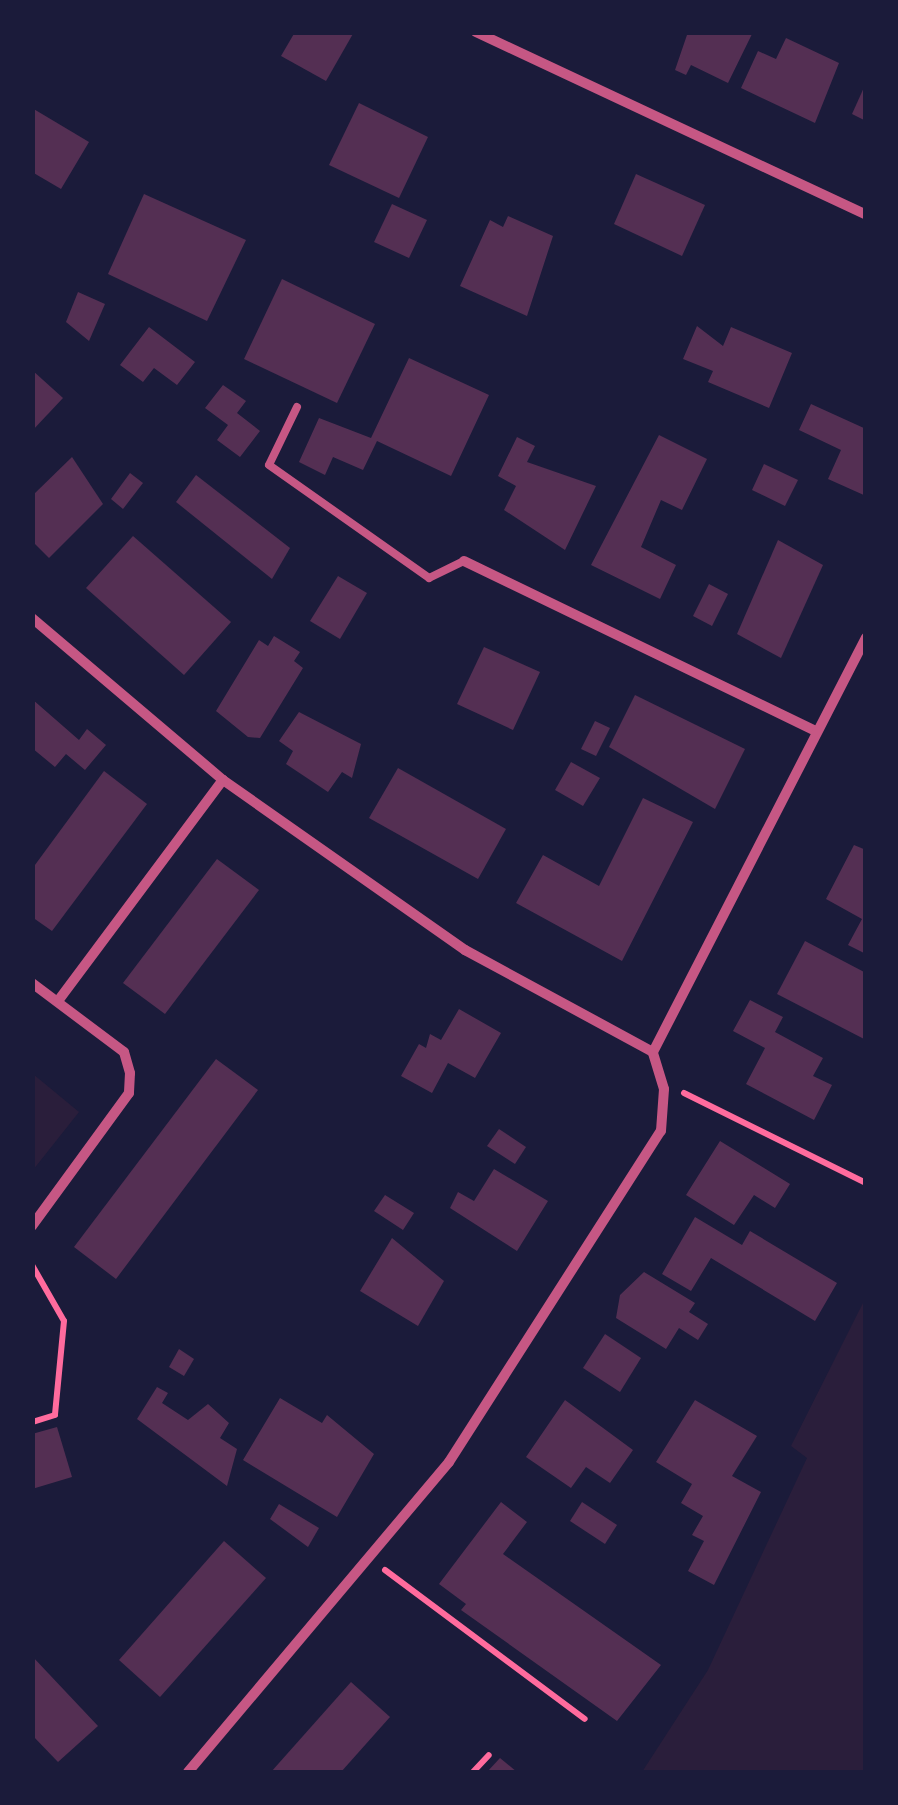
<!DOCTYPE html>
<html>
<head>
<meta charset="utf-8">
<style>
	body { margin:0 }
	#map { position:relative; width:898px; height:1805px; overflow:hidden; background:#1b1b3a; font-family:"PT Sans Narrow",sans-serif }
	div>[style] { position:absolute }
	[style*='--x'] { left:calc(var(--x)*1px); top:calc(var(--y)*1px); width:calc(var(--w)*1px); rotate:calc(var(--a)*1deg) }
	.green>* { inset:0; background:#2a1e3b }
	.building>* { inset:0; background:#542f53 }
	.path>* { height:6px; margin:-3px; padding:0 3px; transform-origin:3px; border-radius:3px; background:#ff6b9d }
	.service>* { height:8px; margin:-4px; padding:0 4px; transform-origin:4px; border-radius:4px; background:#c65784 }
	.minor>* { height:10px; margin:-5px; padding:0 5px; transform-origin:5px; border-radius:5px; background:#c65784 }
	span { translate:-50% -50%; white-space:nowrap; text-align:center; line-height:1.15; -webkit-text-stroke:8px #1b1b3a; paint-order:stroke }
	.frame { position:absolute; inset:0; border:35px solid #1b1b3a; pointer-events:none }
</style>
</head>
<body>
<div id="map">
	<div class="green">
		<i style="clip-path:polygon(33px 1074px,79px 1112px,33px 1170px)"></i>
		<i style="clip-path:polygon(865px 1299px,865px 1772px,642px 1772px,708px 1670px,807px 1458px,791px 1446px)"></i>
	</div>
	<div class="building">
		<i style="clip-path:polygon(295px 32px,354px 32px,326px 81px,281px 56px)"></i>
		<i style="clip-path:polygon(688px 32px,753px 32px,728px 83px,691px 65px,686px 75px,675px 70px)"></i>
		<i style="clip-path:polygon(786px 38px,839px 63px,815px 123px,741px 88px,758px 51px,776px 59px)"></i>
		<i style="clip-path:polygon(866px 83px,866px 121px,852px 114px)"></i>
		<i style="clip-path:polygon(359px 103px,428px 137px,399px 198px,329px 165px)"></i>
		<i style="clip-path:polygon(32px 108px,89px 142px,61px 189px,32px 172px)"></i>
		<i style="clip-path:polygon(636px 174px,705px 205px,682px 256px,614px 224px)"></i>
		<i style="clip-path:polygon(144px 194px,246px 240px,207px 321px,108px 274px)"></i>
		<i style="clip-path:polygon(392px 204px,427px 220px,409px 258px,374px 242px)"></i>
		<i style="clip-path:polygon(508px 216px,553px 236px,527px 316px,460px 286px,490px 220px,503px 227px)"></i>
		<i style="clip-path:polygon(282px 279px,375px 324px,337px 403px,244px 359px)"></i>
		<i style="clip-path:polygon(78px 292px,105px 304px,89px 341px,66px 322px)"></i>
		<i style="clip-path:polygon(697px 326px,723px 346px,731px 327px,792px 353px,769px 408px,708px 382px,713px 371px,683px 359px)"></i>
		<i style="clip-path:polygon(149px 327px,195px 362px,177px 385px,154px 368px,143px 382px,120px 365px)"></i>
		<i style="clip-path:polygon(409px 358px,489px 395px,451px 476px,377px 441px,363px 470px,333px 457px,325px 475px,299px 462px,319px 418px,371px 438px)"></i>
		<i style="clip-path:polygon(32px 370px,63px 398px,32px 431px)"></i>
		<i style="clip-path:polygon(223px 385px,246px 401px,237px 413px,260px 431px,240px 457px,217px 440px,228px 425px,205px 408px)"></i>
		<i style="clip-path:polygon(811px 404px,866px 429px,866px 496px,828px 479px,841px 450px,799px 430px)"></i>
		<i style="clip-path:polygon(659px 435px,707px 459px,682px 510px,661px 500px,641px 547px,676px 565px,660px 599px,591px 565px)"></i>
		<i style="clip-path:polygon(517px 437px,535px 446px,527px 462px,596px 486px,565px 550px,504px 510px,516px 486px,498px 476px)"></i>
		<i style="clip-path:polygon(72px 457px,103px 504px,49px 558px,32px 541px,32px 496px)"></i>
		<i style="clip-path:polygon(764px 464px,798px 480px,785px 506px,752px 490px)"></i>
		<i style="clip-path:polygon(130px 473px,143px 483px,123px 509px,111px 499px)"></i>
		<i style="clip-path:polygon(196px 475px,290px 548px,272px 579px,176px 502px)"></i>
		<i style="clip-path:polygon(133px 536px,231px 622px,184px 675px,86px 588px)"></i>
		<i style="clip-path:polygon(778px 540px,823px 565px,781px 658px,737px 634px)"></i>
		<i style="clip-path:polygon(338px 576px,367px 593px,340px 639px,310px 621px)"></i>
		<i style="clip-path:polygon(709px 584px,728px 594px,712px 626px,693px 616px)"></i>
		<i style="clip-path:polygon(274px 636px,300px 652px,294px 661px,303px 668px,260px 738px,248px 737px,216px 711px,259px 640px,268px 646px)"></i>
		<i style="clip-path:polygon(484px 647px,540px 672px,513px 730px,457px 704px)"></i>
		<i style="clip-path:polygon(635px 695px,745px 749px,715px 809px,609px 747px)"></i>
		<i style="clip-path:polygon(32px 699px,79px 740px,87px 729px,106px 745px,85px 770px,66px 754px,55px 767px,32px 748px)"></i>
		<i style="clip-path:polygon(299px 712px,361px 744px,352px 778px,342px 772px,328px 792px,286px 764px,293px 751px,279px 741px)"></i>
		<i style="clip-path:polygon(595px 721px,610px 728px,596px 756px,581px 749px)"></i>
		<i style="clip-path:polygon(571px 762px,600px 778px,583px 806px,555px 790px)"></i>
		<i style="clip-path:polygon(398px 768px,506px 829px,478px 879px,369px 818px)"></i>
		<i style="clip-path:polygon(104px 771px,147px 804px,52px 931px,32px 917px,32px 869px)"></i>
		<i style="clip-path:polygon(643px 798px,693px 822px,622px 961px,516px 903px,543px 855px,599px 886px)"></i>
		<i style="clip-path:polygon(854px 845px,866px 850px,866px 954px,848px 945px,862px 919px,826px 899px)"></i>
		<i style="clip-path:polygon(217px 859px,259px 890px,165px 1014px,123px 983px)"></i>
		<i style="clip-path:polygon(805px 941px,866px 973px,866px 1040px,777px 994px)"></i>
		<i style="clip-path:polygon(750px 1000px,783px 1017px,775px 1032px,823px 1058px,813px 1076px,832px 1085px,814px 1120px,746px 1084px,765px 1048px,733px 1031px)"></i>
		<i style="clip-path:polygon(459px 1009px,501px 1033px,475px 1078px,448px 1063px,432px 1093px,401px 1076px,419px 1044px,426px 1048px,430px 1034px,441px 1040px)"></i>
		<i style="clip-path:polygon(216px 1059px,258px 1090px,116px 1279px,74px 1247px)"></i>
		<i style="clip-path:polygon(499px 1129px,526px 1147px,515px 1164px,487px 1146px)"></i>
		<i style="clip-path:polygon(720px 1141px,790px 1184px,775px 1208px,754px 1195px,734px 1225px,686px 1195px)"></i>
		<i style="clip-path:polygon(494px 1169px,548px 1201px,517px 1251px,450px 1208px,458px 1192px,474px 1201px)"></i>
		<i style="clip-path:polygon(385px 1195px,414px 1213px,403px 1230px,374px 1211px)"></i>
		<i style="clip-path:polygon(695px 1217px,742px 1245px,750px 1231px,837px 1283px,815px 1321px,711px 1258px,691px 1291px,662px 1274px)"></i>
		<i style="clip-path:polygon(392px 1238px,444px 1281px,418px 1326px,360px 1291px)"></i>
		<i style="clip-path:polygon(644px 1272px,695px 1303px,689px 1312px,708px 1324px,698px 1340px,679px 1328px,666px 1349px,616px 1318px,620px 1295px)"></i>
		<i style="clip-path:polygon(605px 1334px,641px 1358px,620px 1392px,583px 1368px)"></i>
		<i style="clip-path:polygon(179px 1349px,194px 1359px,184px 1376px,169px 1367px)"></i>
		<i style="clip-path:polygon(157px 1387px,168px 1393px,162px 1403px,188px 1420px,208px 1404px,229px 1423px,220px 1438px,237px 1449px,227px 1486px,137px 1419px)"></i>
		<i style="clip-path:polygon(280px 1398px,322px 1423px,327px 1415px,374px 1454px,337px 1517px,243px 1460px)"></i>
		<i style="clip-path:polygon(565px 1400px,633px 1450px,610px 1483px,586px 1467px,571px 1488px,526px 1457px)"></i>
		<i style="clip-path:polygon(695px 1400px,757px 1436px,732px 1476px,761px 1492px,714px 1585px,688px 1571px,704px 1541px,692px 1535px,703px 1516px,681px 1503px,692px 1484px,656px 1462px)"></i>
		<i style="clip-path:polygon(57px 1427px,72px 1477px,32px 1489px,32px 1434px)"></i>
		<i style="clip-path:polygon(501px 1502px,527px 1522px,503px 1554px,661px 1665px,617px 1721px,461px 1610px,466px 1604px,439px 1584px)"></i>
		<i style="clip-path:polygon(582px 1502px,617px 1525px,605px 1544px,570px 1521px)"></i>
		<i style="clip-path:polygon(279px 1504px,319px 1528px,308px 1547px,270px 1519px)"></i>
		<i style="clip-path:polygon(224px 1541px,266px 1578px,160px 1697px,119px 1660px)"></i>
		<i style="clip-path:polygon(32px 1656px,98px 1726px,58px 1762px,32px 1735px)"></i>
		<i style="clip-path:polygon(351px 1682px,390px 1717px,341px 1772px,271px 1772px)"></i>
		<i style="clip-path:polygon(500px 1758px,517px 1772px,487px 1772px)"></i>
	</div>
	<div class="path">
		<i style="--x:684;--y:1093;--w:203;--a:26.3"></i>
		<i style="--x:32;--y:1265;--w:64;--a:60.3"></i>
		<i style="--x:64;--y:1321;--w:94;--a:95.5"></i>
		<i style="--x:55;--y:1415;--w:24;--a:163"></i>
		<i style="--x:385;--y:1570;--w:249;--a:36.7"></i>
		<i style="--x:473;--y:1772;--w:23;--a:-47"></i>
	</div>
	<div class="service">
		<i style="--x:297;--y:407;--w:64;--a:115.8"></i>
		<i style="--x:269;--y:465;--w:196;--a:35.2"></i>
		<i style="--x:429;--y:578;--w:39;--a:-26"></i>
	</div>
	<div class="minor">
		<i style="--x:476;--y:32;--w:431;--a:25.1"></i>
		<i style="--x:464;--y:561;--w:390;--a:25.8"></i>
		<i style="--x:32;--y:618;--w:250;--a:40.3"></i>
		<i style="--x:223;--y:780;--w:296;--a:35.1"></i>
		<i style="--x:465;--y:950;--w:214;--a:28.5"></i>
		<i style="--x:32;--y:983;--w:115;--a:36.9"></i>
		<i style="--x:124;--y:1052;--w:22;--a:74"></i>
		<i style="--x:130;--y:1073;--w:20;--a:93"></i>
		<i style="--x:129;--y:1093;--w:165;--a:126.1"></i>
		<i style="--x:58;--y:1001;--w:276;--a:-53.3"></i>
		<i style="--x:188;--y:1772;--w:405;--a:-49.9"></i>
		<i style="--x:449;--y:1462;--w:393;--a:-57.4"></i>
		<i style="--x:661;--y:1131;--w:42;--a:-85.9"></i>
		<i style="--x:664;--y:1089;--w:39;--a:-107"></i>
		<i style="--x:653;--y:1052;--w:466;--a:-62.8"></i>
	</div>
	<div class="frame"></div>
</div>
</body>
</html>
